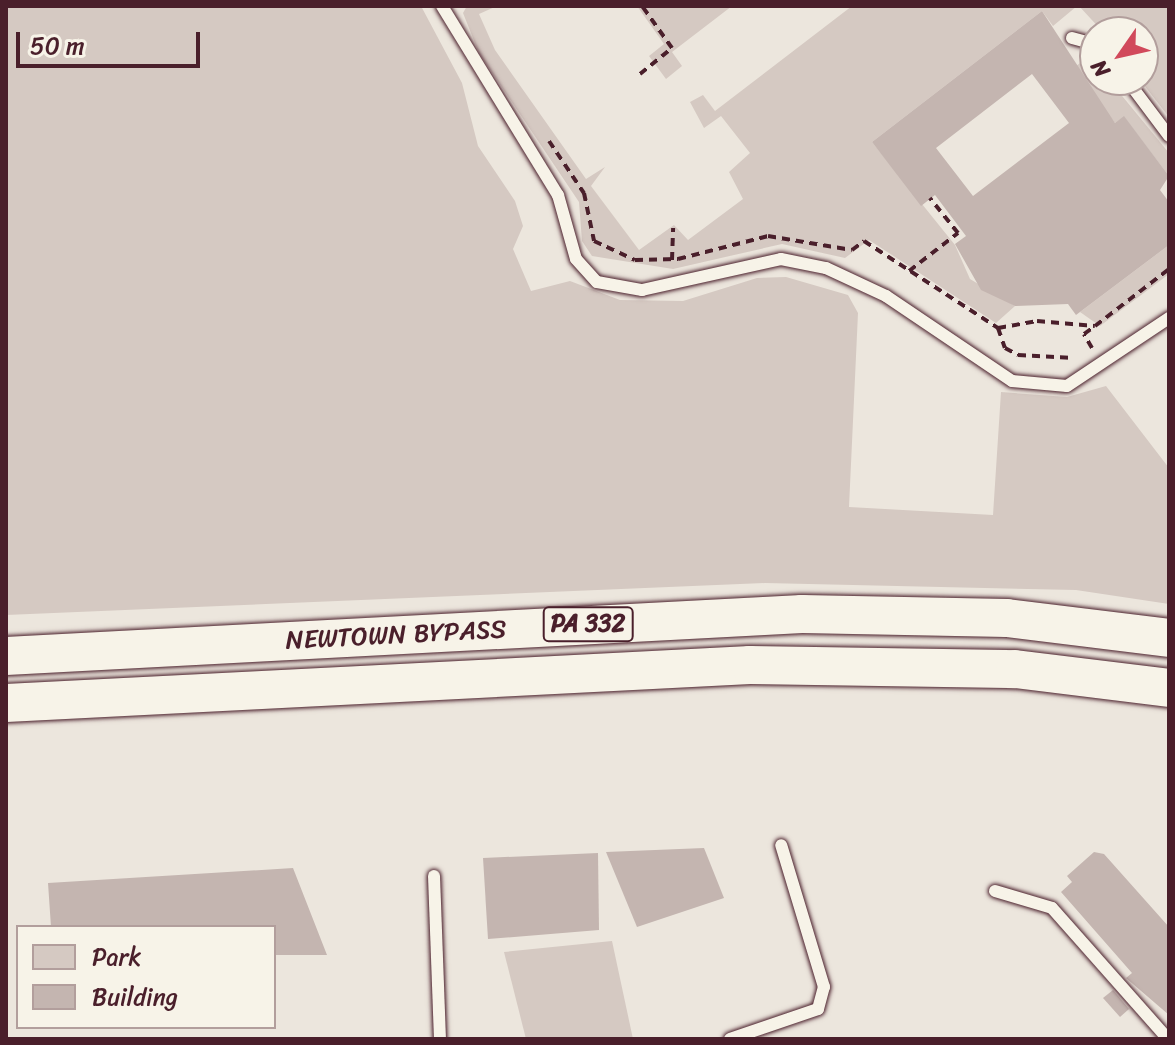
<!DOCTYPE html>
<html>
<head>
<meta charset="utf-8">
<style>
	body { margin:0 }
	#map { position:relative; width:1175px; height:1045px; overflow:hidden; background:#ece6dd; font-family:Sriracha,sans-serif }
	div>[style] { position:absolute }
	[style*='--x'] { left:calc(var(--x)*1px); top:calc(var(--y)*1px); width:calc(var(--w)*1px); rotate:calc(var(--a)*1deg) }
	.green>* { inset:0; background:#d5c9c2 }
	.building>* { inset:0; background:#c4b5b0 }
	.path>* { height:4px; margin-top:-2px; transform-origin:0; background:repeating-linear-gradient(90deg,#4a1f2b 0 8px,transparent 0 14px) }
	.roads { filter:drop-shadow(0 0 2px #4a1f2b) drop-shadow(0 0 2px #4a1f2b) }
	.service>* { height:12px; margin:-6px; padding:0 6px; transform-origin:6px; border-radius:6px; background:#f7f3e8 }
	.trunk>* { height:38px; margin:-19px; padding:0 19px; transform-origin:19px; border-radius:19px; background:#f7f3e8 }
	span { translate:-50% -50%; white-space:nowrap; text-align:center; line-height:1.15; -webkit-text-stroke:7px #f7f3e8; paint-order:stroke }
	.shield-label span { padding:2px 6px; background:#f7f3e8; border:2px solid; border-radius:6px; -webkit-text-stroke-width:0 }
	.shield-label { font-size:24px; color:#4a1f2b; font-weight:700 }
	.street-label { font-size:26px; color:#4a1f2b }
	.frame { position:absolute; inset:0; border:8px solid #4a1f2b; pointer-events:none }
	.legend { position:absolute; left:16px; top:925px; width:260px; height:104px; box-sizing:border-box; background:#f7f3e8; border:2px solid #b29e9c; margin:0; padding:10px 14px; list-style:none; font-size:24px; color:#4a1f2b }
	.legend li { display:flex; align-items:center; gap:16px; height:40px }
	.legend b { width:40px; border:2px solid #b29e9c }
	.north { position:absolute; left:1079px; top:16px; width:80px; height:80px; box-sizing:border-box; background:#f7f3e8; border:2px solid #b29e9c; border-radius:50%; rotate:236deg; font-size:22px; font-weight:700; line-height:32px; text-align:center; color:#4a1f2b }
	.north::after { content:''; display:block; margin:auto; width:28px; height:36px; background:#d1495b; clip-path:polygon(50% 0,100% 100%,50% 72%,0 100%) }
	.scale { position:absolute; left:16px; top:32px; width:184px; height:36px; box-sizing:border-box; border:4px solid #4a1f2b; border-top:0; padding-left:10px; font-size:24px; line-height:28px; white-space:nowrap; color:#4a1f2b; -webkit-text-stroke:6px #f7f3e8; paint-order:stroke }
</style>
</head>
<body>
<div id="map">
	<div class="green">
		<i style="clip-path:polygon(6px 6px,421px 6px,462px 83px,478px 146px,515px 201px,523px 226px,513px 249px,531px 291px,570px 281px,620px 300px,683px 301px,757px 278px,786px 277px,848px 295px,858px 313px,849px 507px,993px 515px,1001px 392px,1067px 397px,1106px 386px,1169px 468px,1169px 604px,1076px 590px,765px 583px,6px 615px)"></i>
		<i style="clip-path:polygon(467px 6px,497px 6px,479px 14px,495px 50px,586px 179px,605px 167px,591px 186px,639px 250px,674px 225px,688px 240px,743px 199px,729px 172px,750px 153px,721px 116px,704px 128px,690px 102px,703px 95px,715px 111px,852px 6px,1077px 6px,1053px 26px,1042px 11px,872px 142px,955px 245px,970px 279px,1015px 306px,996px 323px,869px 240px,845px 258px,782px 244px,673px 269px,592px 256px,582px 241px,579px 202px,479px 53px,463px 13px)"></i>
		<i style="clip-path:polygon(637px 6px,732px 6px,672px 52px,682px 66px,666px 79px,649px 56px,664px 44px)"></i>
		<i style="clip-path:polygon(1079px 6px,1169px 6px,1169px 117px,1140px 80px,1143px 32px,1103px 32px)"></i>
		<i style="clip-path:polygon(1089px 57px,1095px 80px,1109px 80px,1169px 153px,1169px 176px,1124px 117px,1115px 123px,1073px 68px)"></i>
		<i style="clip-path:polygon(1169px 245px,1169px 274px,1100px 326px,1080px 312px)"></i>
		<i style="clip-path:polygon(612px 941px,633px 1039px,526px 1039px,504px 952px)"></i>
	</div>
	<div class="building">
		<i style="clip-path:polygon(evenodd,1042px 11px,1115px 123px,1124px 116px,1169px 176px,1160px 190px,1169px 202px,1169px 245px,1076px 315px,1068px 304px,1015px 306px,981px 290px,955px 244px,966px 236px,935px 195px,921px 206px,872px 142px,1042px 11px,1032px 74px,1069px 123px,973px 196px,936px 148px,1032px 74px)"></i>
		<i style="clip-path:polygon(704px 848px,724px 898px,637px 927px,606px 852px)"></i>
		<i style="clip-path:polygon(1094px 852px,1104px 854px,1169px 927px,1169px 1015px,1126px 978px,1132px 973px,1061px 892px,1072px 882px,1067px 876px)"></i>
		<i style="clip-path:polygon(598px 853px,599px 930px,488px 939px,483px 858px)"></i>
		<i style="clip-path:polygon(293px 868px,327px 955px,274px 955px,274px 927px,51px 927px,48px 883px)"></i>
		<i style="clip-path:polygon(1113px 990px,1129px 1009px,1120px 1017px,1103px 998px)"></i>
	</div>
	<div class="path">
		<i style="--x:640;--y:74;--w:41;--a:-39.1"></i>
		<i style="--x:672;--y:48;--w:52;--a:-125.5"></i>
		<i style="--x:549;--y:141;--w:63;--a:56.1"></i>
		<i style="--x:584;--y:193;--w:49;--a:78.2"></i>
		<i style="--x:594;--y:241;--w:45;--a:24.9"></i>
		<i style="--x:635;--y:260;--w:43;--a:-1.3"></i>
		<i style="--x:678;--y:259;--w:93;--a:-14.3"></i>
		<i style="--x:768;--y:236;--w:85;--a:9.5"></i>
		<i style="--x:852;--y:250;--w:15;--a:-37"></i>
		<i style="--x:864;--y:241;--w:160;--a:33"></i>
		<i style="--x:998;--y:328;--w:40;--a:-10"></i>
		<i style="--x:1037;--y:321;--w:58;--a:4.9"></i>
		<i style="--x:1095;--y:326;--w:93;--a:-37.6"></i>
		<i style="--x:672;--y:260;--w:32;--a:-88"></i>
		<i style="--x:909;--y:271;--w:62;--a:-37.8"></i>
		<i style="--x:958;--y:233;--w:45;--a:-128.7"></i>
		<i style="--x:998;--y:328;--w:21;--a:71"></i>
		<i style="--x:1005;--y:348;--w:15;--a:28"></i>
		<i style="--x:1018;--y:355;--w:56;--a:3.1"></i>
		<i style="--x:1092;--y:348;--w:16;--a:-120"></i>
		<i style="--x:1084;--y:334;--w:14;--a:-36"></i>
	</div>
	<div class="roads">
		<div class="service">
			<i style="--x:442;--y:6;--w:222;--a:58.5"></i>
			<i style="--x:558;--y:195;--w:66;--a:74.3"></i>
			<i style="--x:576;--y:259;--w:31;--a:48"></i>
			<i style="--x:597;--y:282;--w:46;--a:10.1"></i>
			<i style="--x:642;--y:290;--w:142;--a:-12.6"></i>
			<i style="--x:781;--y:259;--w:46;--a:11.3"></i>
			<i style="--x:826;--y:268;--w:66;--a:25"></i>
			<i style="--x:886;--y:296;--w:152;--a:34"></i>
			<i style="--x:1012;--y:381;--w:55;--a:5.2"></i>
			<i style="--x:1067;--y:386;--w:123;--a:-33.7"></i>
			<i style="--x:1072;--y:38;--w:24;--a:15"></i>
			<i style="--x:1127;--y:80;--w:70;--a:53.1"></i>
			<i style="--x:434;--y:876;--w:163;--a:87.9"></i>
			<i style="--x:995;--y:891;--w:59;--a:16.6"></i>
			<i style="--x:1052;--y:908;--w:175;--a:48.5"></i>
			<i style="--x:730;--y:1039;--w:93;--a:-18.8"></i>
			<i style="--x:818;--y:1009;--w:23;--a:-75"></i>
			<i style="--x:824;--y:987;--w:148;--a:-106.8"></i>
		</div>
		<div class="trunk">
			<i style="--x:6;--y:656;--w:797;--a:-3.02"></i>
			<i style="--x:802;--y:614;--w:205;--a:1.1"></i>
			<i style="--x:1007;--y:618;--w:163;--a:7"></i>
			<i style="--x:6;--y:703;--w:745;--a:-2.92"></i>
			<i style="--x:750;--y:665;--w:265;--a:0.9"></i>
			<i style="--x:1015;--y:669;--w:155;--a:7"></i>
		</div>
	</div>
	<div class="shield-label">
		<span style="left:588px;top:624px">PA 332</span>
	</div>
	<div class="street-label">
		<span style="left:396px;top:635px;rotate:-3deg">NEWTOWN BYPASS</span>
	</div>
	<div class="frame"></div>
	<ul class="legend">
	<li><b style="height:22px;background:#d5c9c2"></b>Park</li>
	<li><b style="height:22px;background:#c4b5b0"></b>Building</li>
	</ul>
	<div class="north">N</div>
	<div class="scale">50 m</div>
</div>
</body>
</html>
